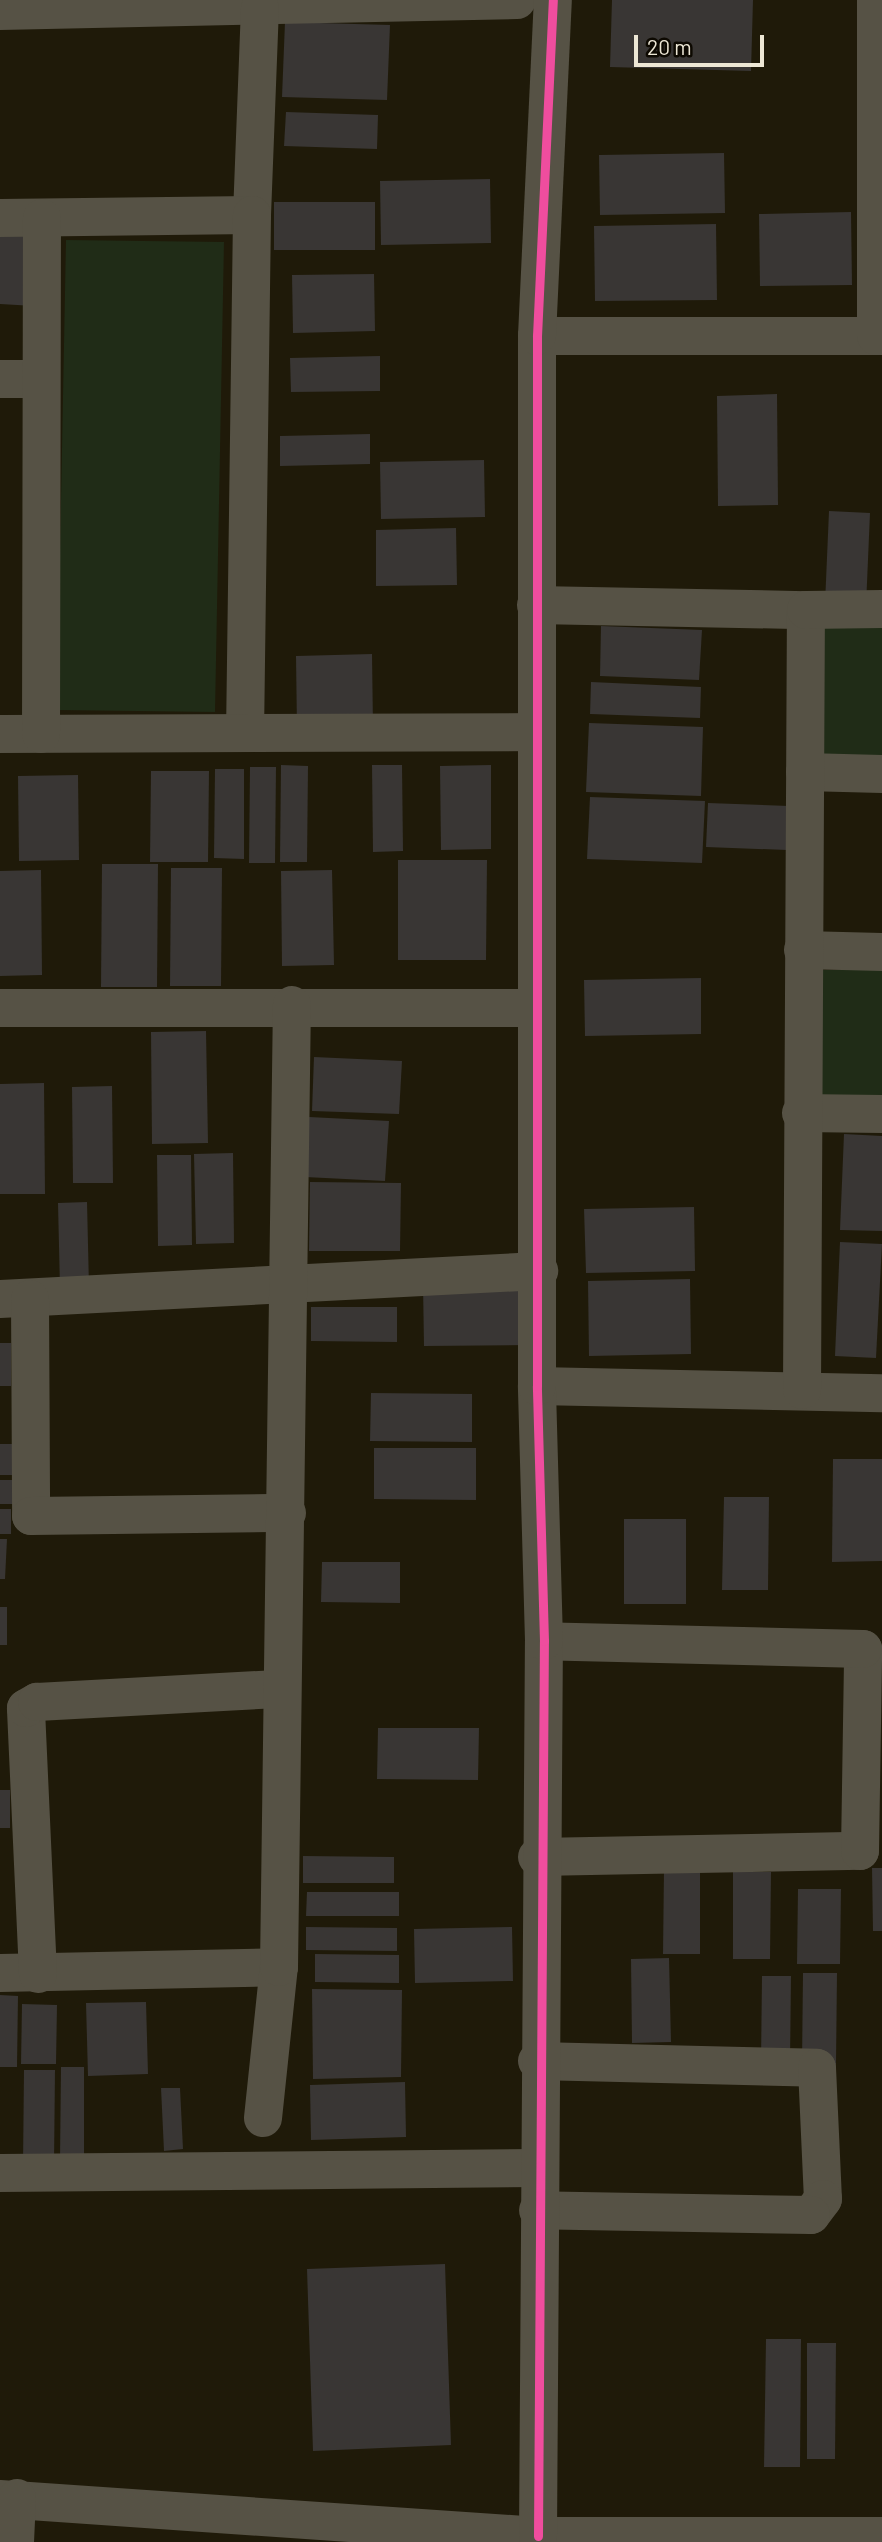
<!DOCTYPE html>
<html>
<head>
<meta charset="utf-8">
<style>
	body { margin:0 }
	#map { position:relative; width:882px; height:2542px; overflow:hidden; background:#1f1a09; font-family:Barlow,sans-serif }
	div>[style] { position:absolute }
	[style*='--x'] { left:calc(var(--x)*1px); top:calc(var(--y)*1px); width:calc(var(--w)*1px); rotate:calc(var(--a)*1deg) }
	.green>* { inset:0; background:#202c17 }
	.building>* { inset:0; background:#393634 }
	.minor>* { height:38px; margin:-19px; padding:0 19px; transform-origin:19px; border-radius:19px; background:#565245 }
	.cycleway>* { height:9px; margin:-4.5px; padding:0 4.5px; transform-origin:4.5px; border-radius:4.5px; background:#ef4d9e }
	span { translate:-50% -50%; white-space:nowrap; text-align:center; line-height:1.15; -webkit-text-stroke:7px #0d0901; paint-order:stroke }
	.scale { position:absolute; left:634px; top:35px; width:130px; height:32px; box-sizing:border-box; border:4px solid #ede7d5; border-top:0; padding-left:9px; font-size:21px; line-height:24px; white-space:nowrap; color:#ede7d5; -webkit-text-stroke:5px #0d0901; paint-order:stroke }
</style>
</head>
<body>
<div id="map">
	<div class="green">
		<i style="clip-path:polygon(66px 240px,224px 242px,215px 712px,57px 710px)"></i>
		<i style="clip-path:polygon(823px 627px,882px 628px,882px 756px,821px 756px)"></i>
		<i style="clip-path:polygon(819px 970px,882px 970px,882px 1100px,817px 1099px)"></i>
	</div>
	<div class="building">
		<i style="clip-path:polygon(612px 0,753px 0,751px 71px,610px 67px)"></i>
		<i style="clip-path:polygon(285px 22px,390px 25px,387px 100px,282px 97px)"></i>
		<i style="clip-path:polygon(286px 112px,378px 115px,377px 149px,284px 146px)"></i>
		<i style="clip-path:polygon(724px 153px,725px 213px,600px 215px,599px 155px)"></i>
		<i style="clip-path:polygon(490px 179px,491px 243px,381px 245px,380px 181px)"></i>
		<i style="clip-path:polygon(274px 202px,375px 202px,375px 250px,274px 250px)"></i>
		<i style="clip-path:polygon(851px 212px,852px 285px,760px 286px,759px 214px)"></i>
		<i style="clip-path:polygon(716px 224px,717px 300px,595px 301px,594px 226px)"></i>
		<i style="clip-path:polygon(0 235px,36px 236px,34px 306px,0 304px)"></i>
		<i style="clip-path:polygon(374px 274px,375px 331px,293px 333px,292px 275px)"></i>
		<i style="clip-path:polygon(380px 356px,380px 391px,291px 392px,290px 358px)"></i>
		<i style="clip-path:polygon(777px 394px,778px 505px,718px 506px,717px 396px)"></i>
		<i style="clip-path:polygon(370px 434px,370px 464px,280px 466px,280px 436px)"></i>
		<i style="clip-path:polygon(484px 460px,485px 517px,381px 519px,380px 462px)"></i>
		<i style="clip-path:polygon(829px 511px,870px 513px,866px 606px,825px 604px)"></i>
		<i style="clip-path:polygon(456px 528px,457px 585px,376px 586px,376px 530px)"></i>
		<i style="clip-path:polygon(601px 626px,702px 630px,699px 680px,600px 676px)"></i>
		<i style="clip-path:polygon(372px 654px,373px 727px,297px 729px,296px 656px)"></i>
		<i style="clip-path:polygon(591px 682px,701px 687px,700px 718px,590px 714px)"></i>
		<i style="clip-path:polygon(589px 723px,703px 727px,701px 796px,586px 792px)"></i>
		<i style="clip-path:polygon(281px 765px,308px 766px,307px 862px,280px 862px)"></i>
		<i style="clip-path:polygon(372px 765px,402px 765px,403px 851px,373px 852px)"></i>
		<i style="clip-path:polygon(491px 765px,491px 849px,441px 850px,440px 766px)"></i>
		<i style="clip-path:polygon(250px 767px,276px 767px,275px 863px,249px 863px)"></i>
		<i style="clip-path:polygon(215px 769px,244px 769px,244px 859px,214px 858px)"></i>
		<i style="clip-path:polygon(151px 771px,209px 771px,208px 862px,150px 862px)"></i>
		<i style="clip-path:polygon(78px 775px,79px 860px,19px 861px,18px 776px)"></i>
		<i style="clip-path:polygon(590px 797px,705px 801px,702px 863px,587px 859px)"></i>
		<i style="clip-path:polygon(708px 803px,789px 806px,787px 850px,706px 847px)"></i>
		<i style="clip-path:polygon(398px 860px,487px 860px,486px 960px,398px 960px)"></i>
		<i style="clip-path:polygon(102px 864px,158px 864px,157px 987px,101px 987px)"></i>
		<i style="clip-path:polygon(171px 868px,222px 868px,221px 986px,170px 986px)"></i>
		<i style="clip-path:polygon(41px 870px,42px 975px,0 976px,0 871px)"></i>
		<i style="clip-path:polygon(332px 870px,334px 965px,282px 966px,281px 871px)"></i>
		<i style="clip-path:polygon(701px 978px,701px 1034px,585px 1036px,584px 980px)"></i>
		<i style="clip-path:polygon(206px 1031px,208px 1143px,152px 1144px,151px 1032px)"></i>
		<i style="clip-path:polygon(314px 1057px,402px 1061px,399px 1114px,312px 1111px)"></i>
		<i style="clip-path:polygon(44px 1083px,45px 1194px,0 1194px,0 1084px)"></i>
		<i style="clip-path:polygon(112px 1086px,113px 1183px,73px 1183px,72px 1087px)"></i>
		<i style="clip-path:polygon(309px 1117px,389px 1121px,385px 1181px,305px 1177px)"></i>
		<i style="clip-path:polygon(844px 1134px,882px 1136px,882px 1231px,840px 1230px)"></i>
		<i style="clip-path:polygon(233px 1153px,234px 1243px,196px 1244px,194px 1154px)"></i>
		<i style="clip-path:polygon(157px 1155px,191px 1155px,192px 1245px,158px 1246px)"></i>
		<i style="clip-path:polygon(310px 1182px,401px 1183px,400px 1251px,309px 1251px)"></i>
		<i style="clip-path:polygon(87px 1202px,89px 1287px,60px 1288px,58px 1203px)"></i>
		<i style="clip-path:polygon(694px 1207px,695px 1271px,586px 1273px,584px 1209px)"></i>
		<i style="clip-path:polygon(840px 1242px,882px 1244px,876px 1358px,835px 1356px)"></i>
		<i style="clip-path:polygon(690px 1279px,691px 1354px,589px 1356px,588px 1281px)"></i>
		<i style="clip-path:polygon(527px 1283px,528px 1345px,424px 1346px,423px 1284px)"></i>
		<i style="clip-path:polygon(311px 1307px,397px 1307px,397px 1342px,311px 1341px)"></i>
		<i style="clip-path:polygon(0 1343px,11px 1343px,11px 1386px,0 1386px)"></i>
		<i style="clip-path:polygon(371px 1393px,472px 1394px,472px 1442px,370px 1441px)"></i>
		<i style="clip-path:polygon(0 1444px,15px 1444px,15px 1475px,0 1475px)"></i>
		<i style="clip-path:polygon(374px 1448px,476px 1448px,476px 1500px,374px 1499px)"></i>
		<i style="clip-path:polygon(833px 1459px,882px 1459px,882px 1561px,832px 1562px)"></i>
		<i style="clip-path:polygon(0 1480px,14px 1480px,13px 1504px,0 1504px)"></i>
		<i style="clip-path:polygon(724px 1497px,769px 1497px,768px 1590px,722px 1590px)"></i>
		<i style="clip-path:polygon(0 1509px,11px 1509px,11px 1534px,0 1534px)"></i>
		<i style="clip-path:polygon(624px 1519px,686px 1519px,686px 1604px,624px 1604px)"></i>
		<i style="clip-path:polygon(0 1539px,7px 1539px,5px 1579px,0 1579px)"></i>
		<i style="clip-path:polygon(322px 1562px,400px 1562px,400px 1603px,321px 1602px)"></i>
		<i style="clip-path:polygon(0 1607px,7px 1607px,7px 1645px,0 1645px)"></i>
		<i style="clip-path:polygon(378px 1728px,479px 1728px,478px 1780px,377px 1779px)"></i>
		<i style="clip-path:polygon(0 1790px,10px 1790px,10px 1828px,0 1828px)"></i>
		<i style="clip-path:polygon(303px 1856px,394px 1857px,394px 1883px,303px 1883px)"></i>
		<i style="clip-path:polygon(872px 1868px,882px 1868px,882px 1931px,873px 1931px)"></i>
		<i style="clip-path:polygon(664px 1869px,700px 1869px,700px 1954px,663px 1954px)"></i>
		<i style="clip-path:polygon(733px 1872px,771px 1872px,770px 1959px,733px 1959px)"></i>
		<i style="clip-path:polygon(798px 1889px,841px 1889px,840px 1964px,797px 1964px)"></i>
		<i style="clip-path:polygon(307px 1892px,399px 1892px,399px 1916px,306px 1916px)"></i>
		<i style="clip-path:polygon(306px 1927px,397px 1928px,397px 1951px,306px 1950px)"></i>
		<i style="clip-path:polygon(512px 1927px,513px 1981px,415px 1983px,414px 1929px)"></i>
		<i style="clip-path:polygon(315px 1954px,399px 1955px,399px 1983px,315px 1982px)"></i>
		<i style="clip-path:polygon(669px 1958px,671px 2042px,632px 2043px,631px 1959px)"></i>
		<i style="clip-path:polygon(803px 1973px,837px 1973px,836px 2064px,802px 2063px)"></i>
		<i style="clip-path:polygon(762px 1976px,791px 1976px,790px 2062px,761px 2062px)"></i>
		<i style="clip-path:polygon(312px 1989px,402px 1990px,401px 2077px,313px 2079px)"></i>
		<i style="clip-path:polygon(0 1995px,18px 1996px,17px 2067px,0 2067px)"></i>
		<i style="clip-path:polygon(146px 2002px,148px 2074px,88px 2076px,86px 2003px)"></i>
		<i style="clip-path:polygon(22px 2004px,57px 2005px,56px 2064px,21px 2064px)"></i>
		<i style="clip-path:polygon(61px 2067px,84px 2067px,84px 2161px,60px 2160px)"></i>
		<i style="clip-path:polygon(24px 2070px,55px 2070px,54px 2164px,23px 2165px)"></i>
		<i style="clip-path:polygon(405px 2082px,406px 2137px,311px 2140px,310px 2085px)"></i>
		<i style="clip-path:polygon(161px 2088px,180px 2088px,183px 2149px,164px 2151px)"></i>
		<i style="clip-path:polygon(445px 2264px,451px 2445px,313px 2451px,307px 2269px)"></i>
		<i style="clip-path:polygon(766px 2339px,801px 2339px,800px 2467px,764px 2467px)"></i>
		<i style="clip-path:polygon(807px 2343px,836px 2343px,835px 2459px,807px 2459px)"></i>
	</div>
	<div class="minor">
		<i style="--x:0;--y:11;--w:517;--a:-1.22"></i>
		<i style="--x:252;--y:215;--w:207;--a:-87.8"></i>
		<i style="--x:0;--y:218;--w:252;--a:-0.7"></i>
		<i style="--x:252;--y:215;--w:518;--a:90.77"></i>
		<i style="--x:537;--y:336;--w:345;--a:0"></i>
		<i style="--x:876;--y:336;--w:336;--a:-90"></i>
		<i style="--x:0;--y:379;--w:41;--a:0"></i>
		<i style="--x:536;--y:605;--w:270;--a:1.1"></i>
		<i style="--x:0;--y:734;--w:537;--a:-0.21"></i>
		<i style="--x:41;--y:734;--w:516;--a:-89.89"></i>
		<i style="--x:805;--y:772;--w:77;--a:1.5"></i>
		<i style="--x:803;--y:950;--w:79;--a:1.5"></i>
		<i style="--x:0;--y:1008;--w:536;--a:0"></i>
		<i style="--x:801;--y:1113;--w:81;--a:0.7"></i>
		<i style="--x:0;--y:1299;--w:540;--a:-2.97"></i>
		<i style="--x:30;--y:1299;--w:217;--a:89.7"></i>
		<i style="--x:31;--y:1516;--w:256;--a:-0.7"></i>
		<i style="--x:537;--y:1386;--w:345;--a:1.2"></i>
		<i style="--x:802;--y:1390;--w:780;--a:-89.71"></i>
		<i style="--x:806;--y:610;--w:76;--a:-0.8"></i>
		<i style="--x:537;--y:1857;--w:323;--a:-1.1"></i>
		<i style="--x:860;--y:1851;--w:202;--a:-89.1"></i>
		<i style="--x:863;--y:1649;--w:319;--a:-178.6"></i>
		<i style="--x:0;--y:1973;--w:279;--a:-1.2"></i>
		<i style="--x:38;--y:1974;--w:266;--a:-92.6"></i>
		<i style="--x:26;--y:1708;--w:13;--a:-29"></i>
		<i style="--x:37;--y:1702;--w:241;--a:-3.1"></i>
		<i style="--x:537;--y:2061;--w:280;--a:1.4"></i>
		<i style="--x:817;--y:2068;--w:131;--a:87.4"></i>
		<i style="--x:823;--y:2199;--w:20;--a:127"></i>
		<i style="--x:811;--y:2215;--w:273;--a:-179"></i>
		<i style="--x:263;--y:2118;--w:152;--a:-84"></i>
		<i style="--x:279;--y:1967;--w:962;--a:-89.23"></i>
		<i style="--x:0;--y:2173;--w:537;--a:-0.53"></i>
		<i style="--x:0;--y:2499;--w:539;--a:3.93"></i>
		<i style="--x:538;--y:2536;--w:344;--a:0"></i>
		<i style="--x:538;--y:2536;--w:895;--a:-89.62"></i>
		<i style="--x:544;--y:1641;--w:255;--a:-91.6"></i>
		<i style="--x:537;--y:1386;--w:1050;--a:-90"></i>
		<i style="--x:537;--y:336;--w:336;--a:-87.3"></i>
		<i style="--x:15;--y:2542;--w:44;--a:-87.4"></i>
	</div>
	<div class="cycleway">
		<i style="--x:538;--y:2536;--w:895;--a:-89.62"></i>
		<i style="--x:544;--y:1641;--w:255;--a:-91.6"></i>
		<i style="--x:537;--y:1386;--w:1050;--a:-90"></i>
		<i style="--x:537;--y:336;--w:336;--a:-87.3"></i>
	</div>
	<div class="scale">20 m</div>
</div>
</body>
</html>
